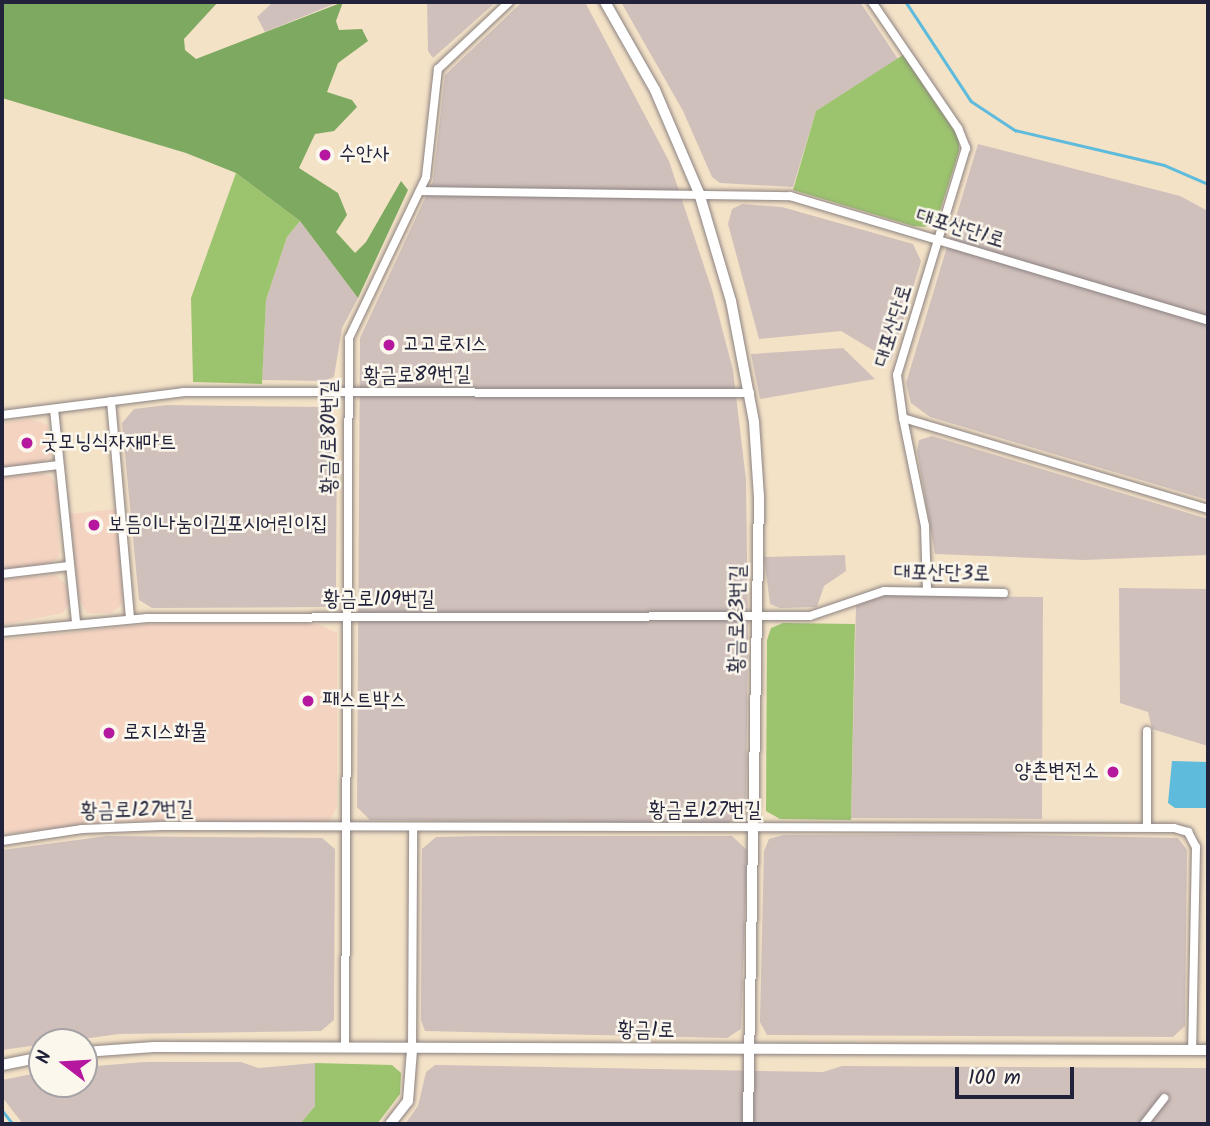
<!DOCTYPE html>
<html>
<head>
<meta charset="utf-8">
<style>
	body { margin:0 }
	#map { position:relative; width:1210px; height:1126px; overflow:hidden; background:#f4e2c7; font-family:Kalam,"Poor Story",sans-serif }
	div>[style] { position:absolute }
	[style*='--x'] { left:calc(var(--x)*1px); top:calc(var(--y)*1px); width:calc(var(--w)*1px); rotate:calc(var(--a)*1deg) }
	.built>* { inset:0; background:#f4d3c1 }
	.industrial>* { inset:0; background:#d0c0bc }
	.green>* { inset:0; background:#9cc36e }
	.forest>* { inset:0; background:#7da961 }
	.water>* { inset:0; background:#5ebbdc }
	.stream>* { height:2.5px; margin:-1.25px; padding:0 1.25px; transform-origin:1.25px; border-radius:1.25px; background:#5ebbdc }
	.roads { filter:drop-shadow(0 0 2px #8b8281) drop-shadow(0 0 2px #8b8281) }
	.minor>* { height:8px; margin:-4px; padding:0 4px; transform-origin:4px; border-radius:4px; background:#fff }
	.tertiary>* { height:10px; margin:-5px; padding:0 5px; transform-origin:5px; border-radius:5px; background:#fff }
	.dots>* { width:19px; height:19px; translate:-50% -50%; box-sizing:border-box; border:4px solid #fbf7ec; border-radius:50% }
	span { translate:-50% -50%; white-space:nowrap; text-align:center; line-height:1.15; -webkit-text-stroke:5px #fbf7ec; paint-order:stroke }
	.poi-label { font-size:21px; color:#22223b }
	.left { translate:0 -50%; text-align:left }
	.right { translate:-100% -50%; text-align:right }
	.street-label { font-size:21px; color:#22223b }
	.frame { position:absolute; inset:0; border:4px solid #22223b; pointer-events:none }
	.north { position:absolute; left:28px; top:1028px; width:70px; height:70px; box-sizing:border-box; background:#fbf7ec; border:2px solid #a4a2a5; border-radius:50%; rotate:287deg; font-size:19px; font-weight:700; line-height:28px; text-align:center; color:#22223b }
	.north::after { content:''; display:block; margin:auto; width:24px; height:32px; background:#b5179e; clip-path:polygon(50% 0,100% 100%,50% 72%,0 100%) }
	.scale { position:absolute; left:955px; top:1067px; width:119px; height:32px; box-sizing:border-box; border:4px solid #22223b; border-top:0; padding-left:9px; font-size:21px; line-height:24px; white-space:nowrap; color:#22223b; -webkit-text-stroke:5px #fbf7ec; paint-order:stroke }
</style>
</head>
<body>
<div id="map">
	<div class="built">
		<i style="clip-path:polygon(30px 419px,48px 425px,51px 456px,42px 462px,2px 468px,2px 423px)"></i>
		<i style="clip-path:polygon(41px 473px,51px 477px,57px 488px,59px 558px,47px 564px,2px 569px,2px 477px)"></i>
		<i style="clip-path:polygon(116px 509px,123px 603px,112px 613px,87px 613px,79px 598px,70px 514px)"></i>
		<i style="clip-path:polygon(56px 575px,67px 586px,69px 603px,63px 613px,2px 625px,2px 579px)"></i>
		<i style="clip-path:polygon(233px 623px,318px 624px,337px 633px,337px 806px,331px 819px,316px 823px,126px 821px,2px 834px,2px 640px,150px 624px)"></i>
	</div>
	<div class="industrial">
		<i style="clip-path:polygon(273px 2px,339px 2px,265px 32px,257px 17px)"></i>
		<i style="clip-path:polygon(427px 2px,496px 2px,433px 58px,428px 51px)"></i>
		<i style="clip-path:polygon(522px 2px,585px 2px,669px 161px,712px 290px,733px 370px,746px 480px,748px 636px,746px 808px,729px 823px,370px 820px,357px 807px,360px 338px,433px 181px,445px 75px)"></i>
		<i style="clip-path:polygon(621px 2px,860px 2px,898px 59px,816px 111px,793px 187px,720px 183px,712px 177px,683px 111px)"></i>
		<i style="clip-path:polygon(978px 144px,1180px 196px,1208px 211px,1208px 500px,930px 417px,911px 403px,906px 383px)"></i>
		<i style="clip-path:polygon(742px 204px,782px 207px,913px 244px,921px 261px,891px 361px,841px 331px,759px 339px,728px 224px,732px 209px)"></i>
		<i style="clip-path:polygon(300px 221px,358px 298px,342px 328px,334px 377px,323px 381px,262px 380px,266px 300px,287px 237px)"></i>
		<i style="clip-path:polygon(843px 348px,875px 379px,760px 399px,751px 354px)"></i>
		<i style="clip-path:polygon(167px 405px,320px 407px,332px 412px,337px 434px,336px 592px,330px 607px,152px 608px,139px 600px,122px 423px,134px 409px)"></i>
		<i style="clip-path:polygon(932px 436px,1208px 519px,1208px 555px,1084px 560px,935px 554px,917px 451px,919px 440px)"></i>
		<i style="clip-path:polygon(845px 555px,846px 571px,824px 586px,817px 607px,780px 608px,770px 604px,764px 557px)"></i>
		<i style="clip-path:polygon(1119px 588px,1208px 589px,1208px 746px,1152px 729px,1148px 712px,1120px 703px)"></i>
		<i style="clip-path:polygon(886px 595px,1043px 597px,1042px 819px,851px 818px,856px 606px)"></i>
		<i style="clip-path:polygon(978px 834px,1178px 838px,1187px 850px,1185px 1026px,1173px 1037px,767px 1035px,760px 1022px,764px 851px,769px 839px,783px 835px)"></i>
		<i style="clip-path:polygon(107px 836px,322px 838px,335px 849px,334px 1020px,321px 1031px,119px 1034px,2px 1050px,2px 850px)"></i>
		<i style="clip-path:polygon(483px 836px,732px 836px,747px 850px,741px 1029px,727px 1038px,425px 1031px,421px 1020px,422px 849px,436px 837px)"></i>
		<i style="clip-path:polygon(144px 1062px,241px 1062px,258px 1068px,315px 1063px,315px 1106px,300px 1124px,23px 1124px,2px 1097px,2px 1080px,42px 1072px,42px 1084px,84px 1084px,84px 1067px)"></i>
		<i style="clip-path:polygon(435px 1065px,823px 1072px,842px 1066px,1208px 1068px,1208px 1124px,405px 1124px,418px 1106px,426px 1072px)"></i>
	</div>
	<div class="green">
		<i style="clip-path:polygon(903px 55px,959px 138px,959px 151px,937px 220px,925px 227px,913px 226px,793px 190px,816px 111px)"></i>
		<i style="clip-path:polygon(236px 173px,300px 221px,287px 237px,266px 300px,262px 384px,193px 382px,191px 298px)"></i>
		<i style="clip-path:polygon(783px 623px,855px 624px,851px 820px,780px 819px,766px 811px,767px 640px,771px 628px)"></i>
		<i style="clip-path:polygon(315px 1063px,392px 1065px,401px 1073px,400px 1094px,377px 1124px,300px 1124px,315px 1106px)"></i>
	</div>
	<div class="forest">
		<i style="clip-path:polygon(2px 2px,218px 2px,184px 39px,185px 50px,196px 59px,343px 2px,336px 21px,339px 30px,362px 29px,368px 41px,338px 63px,327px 92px,352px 100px,357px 107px,334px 131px,315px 134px,299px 168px,338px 193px,347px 215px,336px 232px,355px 253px,366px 242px,401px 181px,408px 190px,358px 298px,300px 221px,236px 173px,186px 153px,2px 98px)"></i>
	</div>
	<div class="water">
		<i style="clip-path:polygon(1172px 761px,1208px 762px,1208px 808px,1175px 808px,1168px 803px)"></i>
	</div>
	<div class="stream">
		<i style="--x:906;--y:2;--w:118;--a:56.7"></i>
		<i style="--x:971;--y:101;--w:53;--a:33.4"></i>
		<i style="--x:1015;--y:130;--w:153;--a:13.2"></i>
		<i style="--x:1164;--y:165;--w:48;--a:23.4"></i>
		<i style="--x:2;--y:1110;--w:18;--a:52"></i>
	</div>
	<div class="roads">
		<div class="minor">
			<i style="--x:872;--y:2;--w:153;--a:55.7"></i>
			<i style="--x:958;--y:128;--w:22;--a:68"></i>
			<i style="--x:966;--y:148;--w:237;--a:106.9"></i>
			<i style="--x:897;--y:375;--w:43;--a:82.1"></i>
			<i style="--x:903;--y:418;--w:318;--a:16.6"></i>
			<i style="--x:421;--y:191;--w:369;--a:0.8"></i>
			<i style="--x:790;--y:196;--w:436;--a:16.6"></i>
			<i style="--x:111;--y:401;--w:218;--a:85"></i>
			<i style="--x:54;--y:409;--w:215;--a:84.1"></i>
			<i style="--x:2;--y:415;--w:182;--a:-7.2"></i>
			<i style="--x:183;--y:392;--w:567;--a:0.1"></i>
			<i style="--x:903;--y:418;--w:110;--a:78.5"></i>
			<i style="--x:925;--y:526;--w:64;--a:88.2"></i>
			<i style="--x:2;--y:472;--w:57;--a:-7"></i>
			<i style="--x:2;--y:574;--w:67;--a:-6.8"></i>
			<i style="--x:2;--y:632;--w:146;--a:-5.5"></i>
			<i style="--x:147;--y:618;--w:663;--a:-0.17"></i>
			<i style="--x:810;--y:616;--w:78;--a:-18.7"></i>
			<i style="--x:884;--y:591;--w:120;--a:1"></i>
			<i style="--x:1147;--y:731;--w:96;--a:90"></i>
			<i style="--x:2;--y:841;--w:81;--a:-8.5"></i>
			<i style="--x:82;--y:829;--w:80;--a:-2.1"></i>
			<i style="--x:162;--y:826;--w:1012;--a:0.11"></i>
			<i style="--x:1174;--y:828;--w:15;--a:16"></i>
			<i style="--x:1188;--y:832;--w:17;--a:62"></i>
			<i style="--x:1196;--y:847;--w:203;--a:91.1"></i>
			<i style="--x:345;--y:1048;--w:710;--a:-89.68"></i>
			<i style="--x:349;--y:338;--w:178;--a:-64.4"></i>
			<i style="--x:426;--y:177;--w:109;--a:-83.7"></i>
			<i style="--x:438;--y:69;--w:98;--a:-43.3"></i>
			<i style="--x:412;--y:1050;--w:221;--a:-89.7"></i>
			<i style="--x:1144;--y:1124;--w:33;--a:-52"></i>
		</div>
		<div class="tertiary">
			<i style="--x:605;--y:2;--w:101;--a:60.4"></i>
			<i style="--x:655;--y:90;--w:112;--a:66.9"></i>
			<i style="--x:699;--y:193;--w:113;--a:73.5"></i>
			<i style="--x:731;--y:301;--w:123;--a:79.2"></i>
			<i style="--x:754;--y:422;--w:75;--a:86.2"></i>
			<i style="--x:759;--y:497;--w:627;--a:91.01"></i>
			<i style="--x:84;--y:1052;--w:70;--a:-4.1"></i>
			<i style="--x:154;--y:1047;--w:1054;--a:0.16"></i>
			<i style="--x:2;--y:1065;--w:41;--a:-11.3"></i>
			<i style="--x:390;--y:1124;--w:29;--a:-52"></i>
			<i style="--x:408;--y:1101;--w:51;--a:-85.5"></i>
		</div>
	</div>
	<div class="dots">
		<i style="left:325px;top:155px;background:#b5179e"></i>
		<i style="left:389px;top:345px;background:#b5179e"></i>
		<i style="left:27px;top:443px;background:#b5179e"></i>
		<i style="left:94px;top:525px;background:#b5179e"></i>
		<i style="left:308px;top:701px;background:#b5179e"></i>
		<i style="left:109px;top:733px;background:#b5179e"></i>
		<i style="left:1113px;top:772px;background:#b5179e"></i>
	</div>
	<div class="poi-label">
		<span class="left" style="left:339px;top:155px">수안사</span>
		<span class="left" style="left:403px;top:345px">고고로지스</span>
		<span class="left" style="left:41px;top:443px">굿모닝식자재마트</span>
		<span class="left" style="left:108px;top:525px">보듬이나눔이김포시어린이집</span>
		<span class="left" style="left:322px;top:701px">패스트박스</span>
		<span class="left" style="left:123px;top:733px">로지스화물</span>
		<span class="right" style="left:1099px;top:772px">양촌변전소</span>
	</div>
	<div class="street-label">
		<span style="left:960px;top:229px;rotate:17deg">대포산단1로</span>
		<span style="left:894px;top:326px;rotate:-73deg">대포산단로</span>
		<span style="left:417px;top:376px;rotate:-1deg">황금로89번길</span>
		<span style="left:330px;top:437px;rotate:-90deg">황금1로80번길</span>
		<span style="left:942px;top:574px;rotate:1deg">대포산단3로</span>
		<span style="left:379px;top:600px">황금로109번길</span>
		<span style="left:738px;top:619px;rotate:-89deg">황금로23번길</span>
		<span style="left:137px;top:811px;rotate:-1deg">황금로127번길</span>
		<span style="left:705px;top:811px">황금로127번길</span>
		<span style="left:646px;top:1031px;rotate:1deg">황금1로</span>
	</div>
	<div class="frame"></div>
	<div class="north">N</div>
	<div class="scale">100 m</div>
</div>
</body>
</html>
